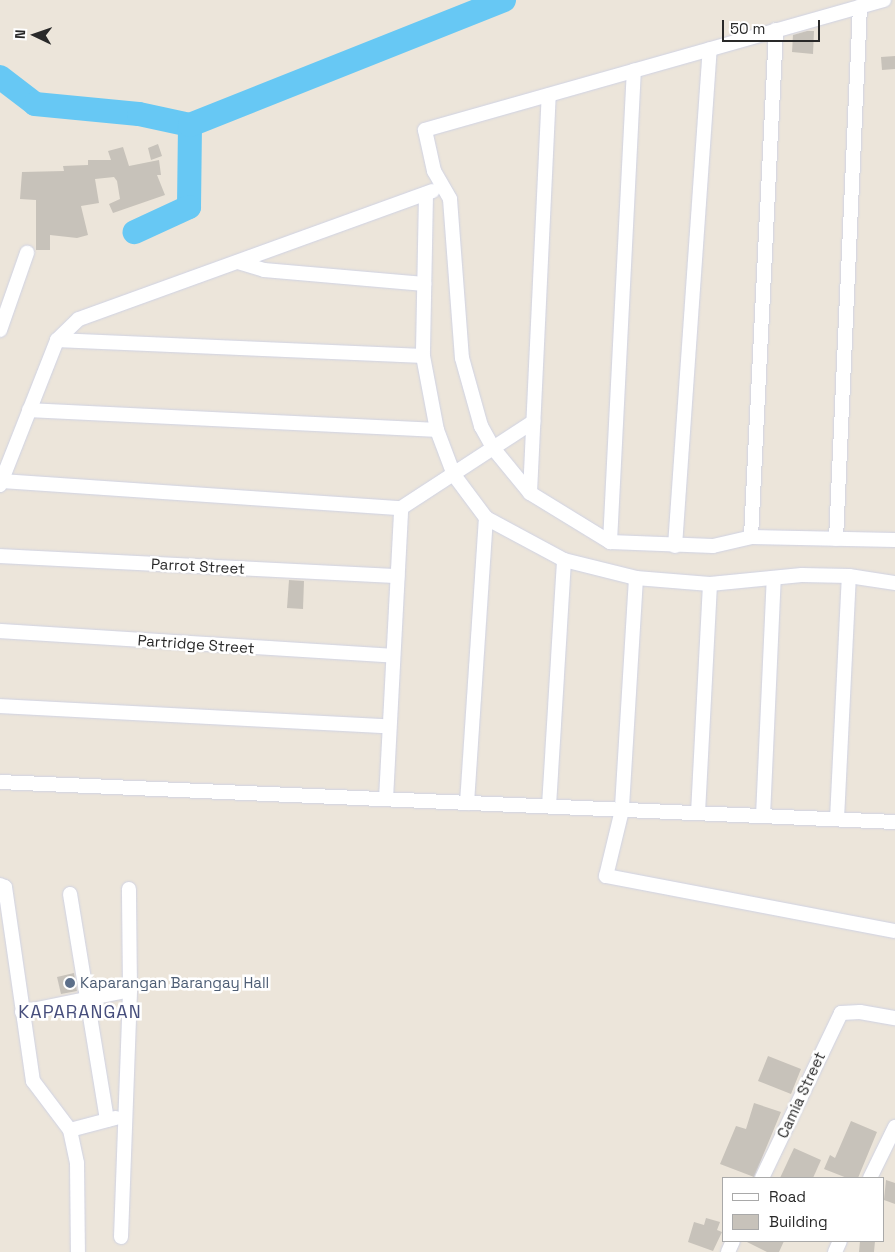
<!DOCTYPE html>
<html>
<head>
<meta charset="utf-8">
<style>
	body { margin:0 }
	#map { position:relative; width:895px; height:1252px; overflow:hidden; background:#ece5da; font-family:"Space Grotesk",sans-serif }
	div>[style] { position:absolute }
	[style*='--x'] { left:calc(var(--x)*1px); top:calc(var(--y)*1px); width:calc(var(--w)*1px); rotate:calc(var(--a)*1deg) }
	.river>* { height:24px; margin:-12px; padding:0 12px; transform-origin:12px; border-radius:12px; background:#67c8f4 }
	.building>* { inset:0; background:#c7c2ba }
	.roads { filter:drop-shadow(0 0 1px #cfd2e3) drop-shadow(0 0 1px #cfd2e3) }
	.street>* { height:14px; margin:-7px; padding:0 7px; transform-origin:7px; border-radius:7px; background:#fff }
	.dots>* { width:14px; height:14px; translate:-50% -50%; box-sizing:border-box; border:2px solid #fff; border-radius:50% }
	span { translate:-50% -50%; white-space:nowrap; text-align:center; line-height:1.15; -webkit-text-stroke:5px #fff; paint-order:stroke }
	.street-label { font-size:15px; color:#292929 }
	.service-label { font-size:15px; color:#4e5e75 }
	.left { translate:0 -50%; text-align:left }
	.quarter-label { font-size:18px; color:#474e7c; letter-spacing:1px }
	.legend { position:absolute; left:722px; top:1177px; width:162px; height:65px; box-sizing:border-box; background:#fff; border:1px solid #a9a9a9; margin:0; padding:6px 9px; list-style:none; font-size:15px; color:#292929 }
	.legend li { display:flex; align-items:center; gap:10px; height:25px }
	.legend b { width:25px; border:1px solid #a9a9a9 }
	.north { position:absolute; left:10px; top:10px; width:50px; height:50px; -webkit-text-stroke:4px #fff; paint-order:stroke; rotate:273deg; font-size:14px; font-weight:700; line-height:20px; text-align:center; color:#292929 }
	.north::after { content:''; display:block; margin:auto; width:18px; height:22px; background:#292929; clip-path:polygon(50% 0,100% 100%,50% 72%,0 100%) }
	.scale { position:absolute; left:722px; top:20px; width:98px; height:22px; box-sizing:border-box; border:2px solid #292929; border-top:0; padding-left:6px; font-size:15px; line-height:18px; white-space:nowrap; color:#292929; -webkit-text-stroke:4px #fff; paint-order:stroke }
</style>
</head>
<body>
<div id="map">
	<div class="river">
		<i style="--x:0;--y:77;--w:44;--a:37.6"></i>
		<i style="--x:35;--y:104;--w:104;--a:5.5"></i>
		<i style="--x:139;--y:114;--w:52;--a:12.2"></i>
		<i style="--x:190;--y:125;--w:82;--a:90.7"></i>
		<i style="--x:189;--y:207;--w:60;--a:155.2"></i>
		<i style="--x:190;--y:125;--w:338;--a:-21.7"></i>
	</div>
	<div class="building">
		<i style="clip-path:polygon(807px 31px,814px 31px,813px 54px,792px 52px,793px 35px)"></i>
		<i style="clip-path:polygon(895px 56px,895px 69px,882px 70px,881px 57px)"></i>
		<i style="clip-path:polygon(158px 144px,162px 156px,151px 160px,148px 148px)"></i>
		<i style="clip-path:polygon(123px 147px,129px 166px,159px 160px,161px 175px,157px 175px,165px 195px,113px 213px,109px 204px,120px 199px,117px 181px,114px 177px,95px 179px,99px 203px,81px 206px,88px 235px,77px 238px,50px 235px,50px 250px,36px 250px,36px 200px,20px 199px,22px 172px,64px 171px,63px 166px,88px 165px,88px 160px,111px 160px,108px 151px)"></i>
		<i style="clip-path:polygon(289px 580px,304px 581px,303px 609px,287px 608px)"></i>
		<i style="clip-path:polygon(74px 973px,77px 991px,61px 994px,57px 977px)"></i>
		<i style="clip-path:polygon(768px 1056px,801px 1069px,791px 1094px,758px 1081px)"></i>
		<i style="clip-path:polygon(754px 1103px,781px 1112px,754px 1177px,720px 1164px,736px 1126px,746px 1129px)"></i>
		<i style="clip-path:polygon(851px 1121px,877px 1132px,858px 1178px,847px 1178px,824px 1169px,830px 1155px,835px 1158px)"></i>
		<i style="clip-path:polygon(794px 1148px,821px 1160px,813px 1178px,780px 1178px)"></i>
		<i style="clip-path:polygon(886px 1180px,895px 1183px,895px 1204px,884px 1200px)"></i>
		<i style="clip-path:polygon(706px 1218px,720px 1222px,717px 1230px,722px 1232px,713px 1251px,688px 1242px,694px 1222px,704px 1225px)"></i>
		<i style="clip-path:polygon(745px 1241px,784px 1241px,779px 1252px,767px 1252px)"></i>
		<i style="clip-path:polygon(860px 1241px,875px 1241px,874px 1252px,859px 1252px)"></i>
	</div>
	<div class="roads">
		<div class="street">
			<i style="--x:884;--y:0;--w:477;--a:164.2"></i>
			<i style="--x:425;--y:130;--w:42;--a:77.6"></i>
			<i style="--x:434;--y:171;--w:32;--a:60"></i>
			<i style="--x:450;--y:199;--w:159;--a:85.7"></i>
			<i style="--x:462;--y:358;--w:71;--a:74.4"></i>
			<i style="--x:481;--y:426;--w:25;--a:61"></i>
			<i style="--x:493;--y:448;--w:58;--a:50.6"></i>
			<i style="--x:530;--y:493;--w:94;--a:31.5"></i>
			<i style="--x:610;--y:542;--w:103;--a:2.2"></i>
			<i style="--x:713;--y:546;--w:39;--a:-13"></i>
			<i style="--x:751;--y:537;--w:144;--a:1.2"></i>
			<i style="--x:426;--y:194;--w:162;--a:91.1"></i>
			<i style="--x:423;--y:356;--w:75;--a:79.3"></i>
			<i style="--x:437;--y:430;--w:48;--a:69.3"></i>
			<i style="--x:454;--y:475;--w:54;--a:53.3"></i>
			<i style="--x:486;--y:518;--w:89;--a:28.3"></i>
			<i style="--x:564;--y:560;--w:74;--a:14"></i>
			<i style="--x:636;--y:578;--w:74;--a:4.6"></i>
			<i style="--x:710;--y:584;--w:92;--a:-5.6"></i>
			<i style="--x:802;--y:575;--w:47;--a:1.2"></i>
			<i style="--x:849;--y:576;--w:47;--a:8.7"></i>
			<i style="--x:238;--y:262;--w:27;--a:17"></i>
			<i style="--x:264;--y:270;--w:161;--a:5"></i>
			<i style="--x:0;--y:330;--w:82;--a:-70.7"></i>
			<i style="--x:57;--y:340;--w:366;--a:2.5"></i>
			<i style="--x:29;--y:410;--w:408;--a:2.8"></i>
			<i style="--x:1;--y:481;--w:401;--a:3.9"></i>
			<i style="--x:0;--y:485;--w:156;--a:-68.5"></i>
			<i style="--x:57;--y:340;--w:30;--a:-44"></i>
			<i style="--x:79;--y:319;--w:376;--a:-19.9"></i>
			<i style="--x:530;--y:493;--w:398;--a:-87.3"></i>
			<i style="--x:751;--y:537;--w:508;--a:-87.18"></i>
			<i style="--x:836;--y:539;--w:533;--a:-87.42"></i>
			<i style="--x:610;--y:542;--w:472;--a:-87.1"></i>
			<i style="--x:675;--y:546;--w:498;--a:-86"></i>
			<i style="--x:0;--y:556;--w:398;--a:2.9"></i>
			<i style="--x:636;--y:578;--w:232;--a:93.5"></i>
			<i style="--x:622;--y:810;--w:68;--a:103.6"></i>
			<i style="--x:606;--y:876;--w:294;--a:10.8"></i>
			<i style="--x:0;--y:631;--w:393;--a:3.6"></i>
			<i style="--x:0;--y:706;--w:389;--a:3"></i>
			<i style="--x:0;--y:782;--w:896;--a:2.56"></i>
			<i style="--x:386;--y:799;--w:291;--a:-87"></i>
			<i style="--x:401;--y:508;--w:158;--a:-33.1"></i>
			<i style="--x:467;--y:803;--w:286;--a:-86.2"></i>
			<i style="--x:549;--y:806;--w:246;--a:-86.5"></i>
			<i style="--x:698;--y:813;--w:229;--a:-87"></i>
			<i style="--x:763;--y:816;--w:238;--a:-87.4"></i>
			<i style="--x:837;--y:819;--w:243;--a:-87.2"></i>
			<i style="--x:0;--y:885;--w:5;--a:22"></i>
			<i style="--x:5;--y:887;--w:196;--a:81.8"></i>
			<i style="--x:33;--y:1081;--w:61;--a:52.9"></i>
			<i style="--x:70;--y:1130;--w:34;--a:78"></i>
			<i style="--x:77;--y:1163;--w:89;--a:89.4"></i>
			<i style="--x:70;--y:894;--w:229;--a:80.7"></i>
			<i style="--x:22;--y:1012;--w:110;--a:-11.5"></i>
			<i style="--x:70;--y:1130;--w:47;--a:-14.9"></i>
			<i style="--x:762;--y:1178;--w:183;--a:-64.4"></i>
			<i style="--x:841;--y:1013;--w:19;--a:-3"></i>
			<i style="--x:860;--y:1012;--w:36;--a:10"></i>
			<i style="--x:870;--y:1178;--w:57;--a:-63.9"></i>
			<i style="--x:121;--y:1237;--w:247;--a:-87.9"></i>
			<i style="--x:130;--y:990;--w:101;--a:-90.6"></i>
			<i style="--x:728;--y:1252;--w:12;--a:-66"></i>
			<i style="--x:835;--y:1252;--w:12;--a:-66"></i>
		</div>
	</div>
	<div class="dots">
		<i style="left:70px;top:983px;background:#5c6f8a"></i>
	</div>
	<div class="street-label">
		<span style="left:198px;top:566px;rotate:3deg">Parrot Street</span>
		<span style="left:196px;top:644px;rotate:4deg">Partridge Street</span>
		<span style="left:801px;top:1095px;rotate:-65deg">Camia Street</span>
	</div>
	<div class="service-label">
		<span class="left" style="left:80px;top:983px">Kaparangan Barangay Hall</span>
	</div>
	<div class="quarter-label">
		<span style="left:80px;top:1012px">KAPARANGAN</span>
	</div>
	<ul class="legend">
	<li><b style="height:6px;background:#fff"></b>Road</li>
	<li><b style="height:14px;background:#c7c2ba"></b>Building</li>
	</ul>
	<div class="north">N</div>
	<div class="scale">50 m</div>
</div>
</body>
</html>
